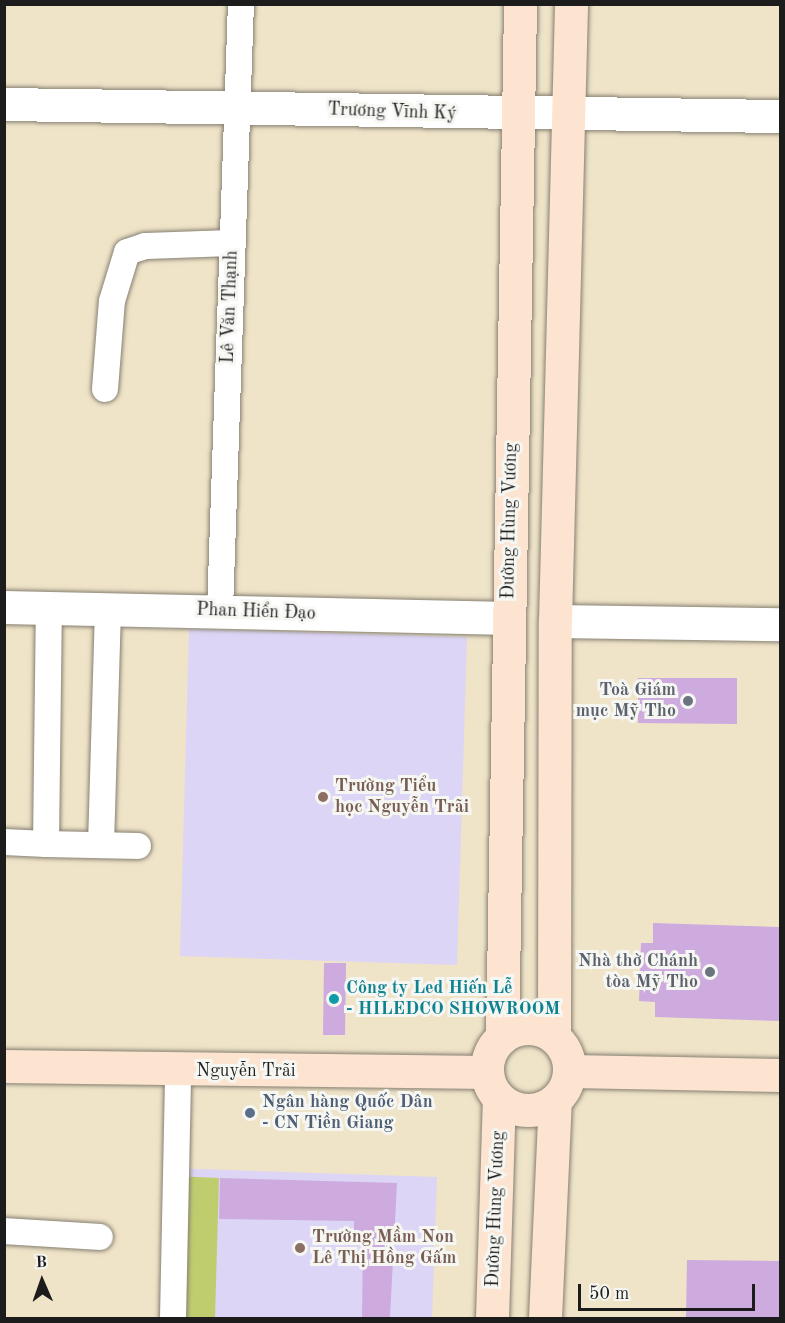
<!DOCTYPE html>
<html>
<head>
<meta charset="utf-8">
<style>
	body { margin:0 }
	#map { position:relative; width:785px; height:1323px; overflow:hidden; background:#efe3c8; font-family:"Old Standard TT",serif }
	div>[style] { position:absolute }
	[style*='--x'] { left:calc(var(--x)*1px); top:calc(var(--y)*1px); width:calc(var(--w)*1px); rotate:calc(var(--a)*1deg) }
	.built>* { inset:0; background:#ddd5f6 }
	.green>* { inset:0; background:#bfcd6f }
	.building>* { inset:0; background:#cdabde }
	.roads { filter:drop-shadow(0 0 2px #868072) drop-shadow(0 0 2px #868072) }
	.minor>* { height:26px; margin:-13px; padding:0 13px; transform-origin:13px; border-radius:13px; background:#fff }
	.tertiary>* { height:33px; margin:-16.5px; padding:0 16.5px; transform-origin:16.5px; border-radius:16.5px; background:#fff }
	.secondary>* { height:33px; margin:-16.5px; padding:0 16.5px; transform-origin:16.5px; border-radius:16.5px; background:#fde4d1 }
	.secondary>.ring { margin:-16.5px; padding:0; box-sizing:content-box; background:none; border:33px solid #fde4d1; border-radius:50% }
	.dots>* { width:16px; height:16px; translate:-50% -50%; box-sizing:border-box; border:3px solid #f6f6f2; border-radius:50% }
	span { translate:-50% -50%; white-space:nowrap; text-align:center; line-height:1.15; -webkit-text-stroke:6px #f6f6f2; paint-order:stroke }
	.street-label { font-size:18px; color:#1c1c1c }
	.worship-label { font-size:18px; color:#5b616d; font-weight:700 }
	.right { translate:-100% -50%; text-align:right }
	.education-label { font-size:18px; color:#785e54; font-weight:700 }
	.left { translate:0 -50%; text-align:left }
	.culture-label { font-size:18px; color:#0d838f; font-weight:700 }
	.service-label { font-size:18px; color:#4e5e75; font-weight:700 }
	.frame { position:absolute; inset:0; border:6px solid #1c1c1c; pointer-events:none }
	.north { position:absolute; left:12px; top:1251px; width:60px; height:60px; -webkit-text-stroke:4px #f6f6f2; paint-order:stroke; rotate:358deg; font-size:16px; font-weight:700; line-height:24px; text-align:center; color:#1c1c1c }
	.north::after { content:''; display:block; margin:auto; width:21px; height:27px; background:#1c1c1c; clip-path:polygon(50% 0,100% 100%,50% 72%,0 100%) }
	.scale { position:absolute; left:578px; top:1284px; width:177px; height:27px; box-sizing:border-box; border:3px solid #1c1c1c; border-top:0; padding-left:8px; font-size:18px; line-height:21px; white-space:nowrap; color:#1c1c1c; -webkit-text-stroke:4px #f6f6f2; paint-order:stroke }
</style>
</head>
<body>
<div id="map">
	<div class="built">
		<i style="clip-path:polygon(189px 629px,467px 637px,457px 965px,180px 956px)"></i>
		<i style="clip-path:polygon(168px 1168px,437px 1177px,432px 1318px,163px 1318px)"></i>
	</div>
	<div class="green">
		<i style="clip-path:polygon(173px 1176px,219px 1178px,215px 1318px,168px 1318px)"></i>
	</div>
	<div class="building">
		<i style="clip-path:polygon(638px 678px,737px 678px,737px 724px,638px 723px)"></i>
		<i style="clip-path:polygon(653px 923px,780px 927px,780px 1021px,655px 1017px,655px 1002px,639px 1001px,641px 943px,653px 943px)"></i>
		<i style="clip-path:polygon(324px 963px,346px 963px,345px 1035px,323px 1035px)"></i>
		<i style="clip-path:polygon(220px 1178px,397px 1183px,390px 1318px,362px 1318px,363px 1239px,354px 1239px,354px 1221px,219px 1219px)"></i>
		<i style="clip-path:polygon(687px 1260px,780px 1261px,780px 1318px,686px 1318px)"></i>
	</div>
	<div class="roads">
		<div class="minor">
			<i style="--x:105;--y:389;--w:88;--a:-85.5"></i>
			<i style="--x:112;--y:301;--w:51;--a:-73"></i>
			<i style="--x:127;--y:252;--w:19;--a:-18"></i>
			<i style="--x:145;--y:246;--w:87;--a:-2"></i>
			<i style="--x:220;--y:610;--w:606;--a:-88.02"></i>
			<i style="--x:4;--y:842;--w:42;--a:2.7"></i>
			<i style="--x:46;--y:844;--w:235;--a:-89.3"></i>
			<i style="--x:46;--y:844;--w:92;--a:1.2"></i>
			<i style="--x:101;--y:845;--w:236;--a:-88.3"></i>
			<i style="--x:4;--y:1231;--w:96;--a:3.6"></i>
			<i style="--x:173;--y:1318;--w:247;--a:-88.8"></i>
		</div>
		<div class="tertiary">
			<i style="--x:4;--y:104;--w:776;--a:0.89"></i>
			<i style="--x:4;--y:607;--w:504;--a:1.25"></i>
			<i style="--x:555;--y:621;--w:225;--a:0.8"></i>
		</div>
		<div class="secondary">
			<i class="ring" style="left:487px;top:1028px;width:49px;height:49px"></i>
			<i style="--x:502;--y:1037;--w:1033;--a:-89"></i>
			<i style="--x:554;--y:1037;--w:416;--a:-89.9"></i>
			<i style="--x:555;--y:621;--w:617;--a:-88.51"></i>
			<i style="--x:4;--y:1066;--w:483;--a:0.7"></i>
			<i style="--x:570;--y:1071;--w:210;--a:1.1"></i>
			<i style="--x:492;--y:1318;--w:219;--a:-88.2"></i>
			<i style="--x:545;--y:1318;--w:217;--a:-87.4"></i>
		</div>
	</div>
	<div class="dots">
		<i style="left:688px;top:701px;background:#6b7280"></i>
		<i style="left:323px;top:797px;background:#8d6e63"></i>
		<i style="left:710px;top:972px;background:#6b7280"></i>
		<i style="left:334px;top:999px;background:#0f9aa8"></i>
		<i style="left:250px;top:1113px;background:#5c6f8a"></i>
		<i style="left:300px;top:1248px;background:#8d6e63"></i>
	</div>
	<div class="street-label">
		<span style="left:392px;top:112px;rotate:2deg">Trương Vĩnh Ký</span>
		<span style="left:230px;top:307px;rotate:-88deg">Lê Văn Thạnh</span>
		<span style="left:510px;top:521px;rotate:-89deg">Đường Hùng Vương</span>
		<span style="left:256px;top:612px;rotate:2deg">Phan Hiển Đạo</span>
		<span style="left:246px;top:1071px">Nguyễn Trãi</span>
		<span style="left:496px;top:1209px;rotate:-88deg">Đường Hùng Vương</span>
	</div>
	<div class="worship-label">
		<span class="right" style="left:676px;top:701px">Toà Giám<br>mục Mỹ Tho</span>
		<span class="right" style="left:698px;top:972px">Nhà thờ Chánh<br>tòa Mỹ Tho</span>
	</div>
	<div class="education-label">
		<span class="left" style="left:335px;top:797px">Trường Tiểu<br>học Nguyễn Trãi</span>
		<span class="left" style="left:312px;top:1248px">Trường Mầm Non<br>Lê Thị Hồng Gấm</span>
	</div>
	<div class="culture-label">
		<span class="left" style="left:346px;top:999px">Công ty Led Hiến Lễ<br>- HILEDCO SHOWROOM</span>
	</div>
	<div class="service-label">
		<span class="left" style="left:262px;top:1113px">Ngân hàng Quốc Dân<br>- CN Tiền Giang</span>
	</div>
	<div class="frame"></div>
	<div class="north">B</div>
	<div class="scale">50 m</div>
</div>
</body>
</html>
